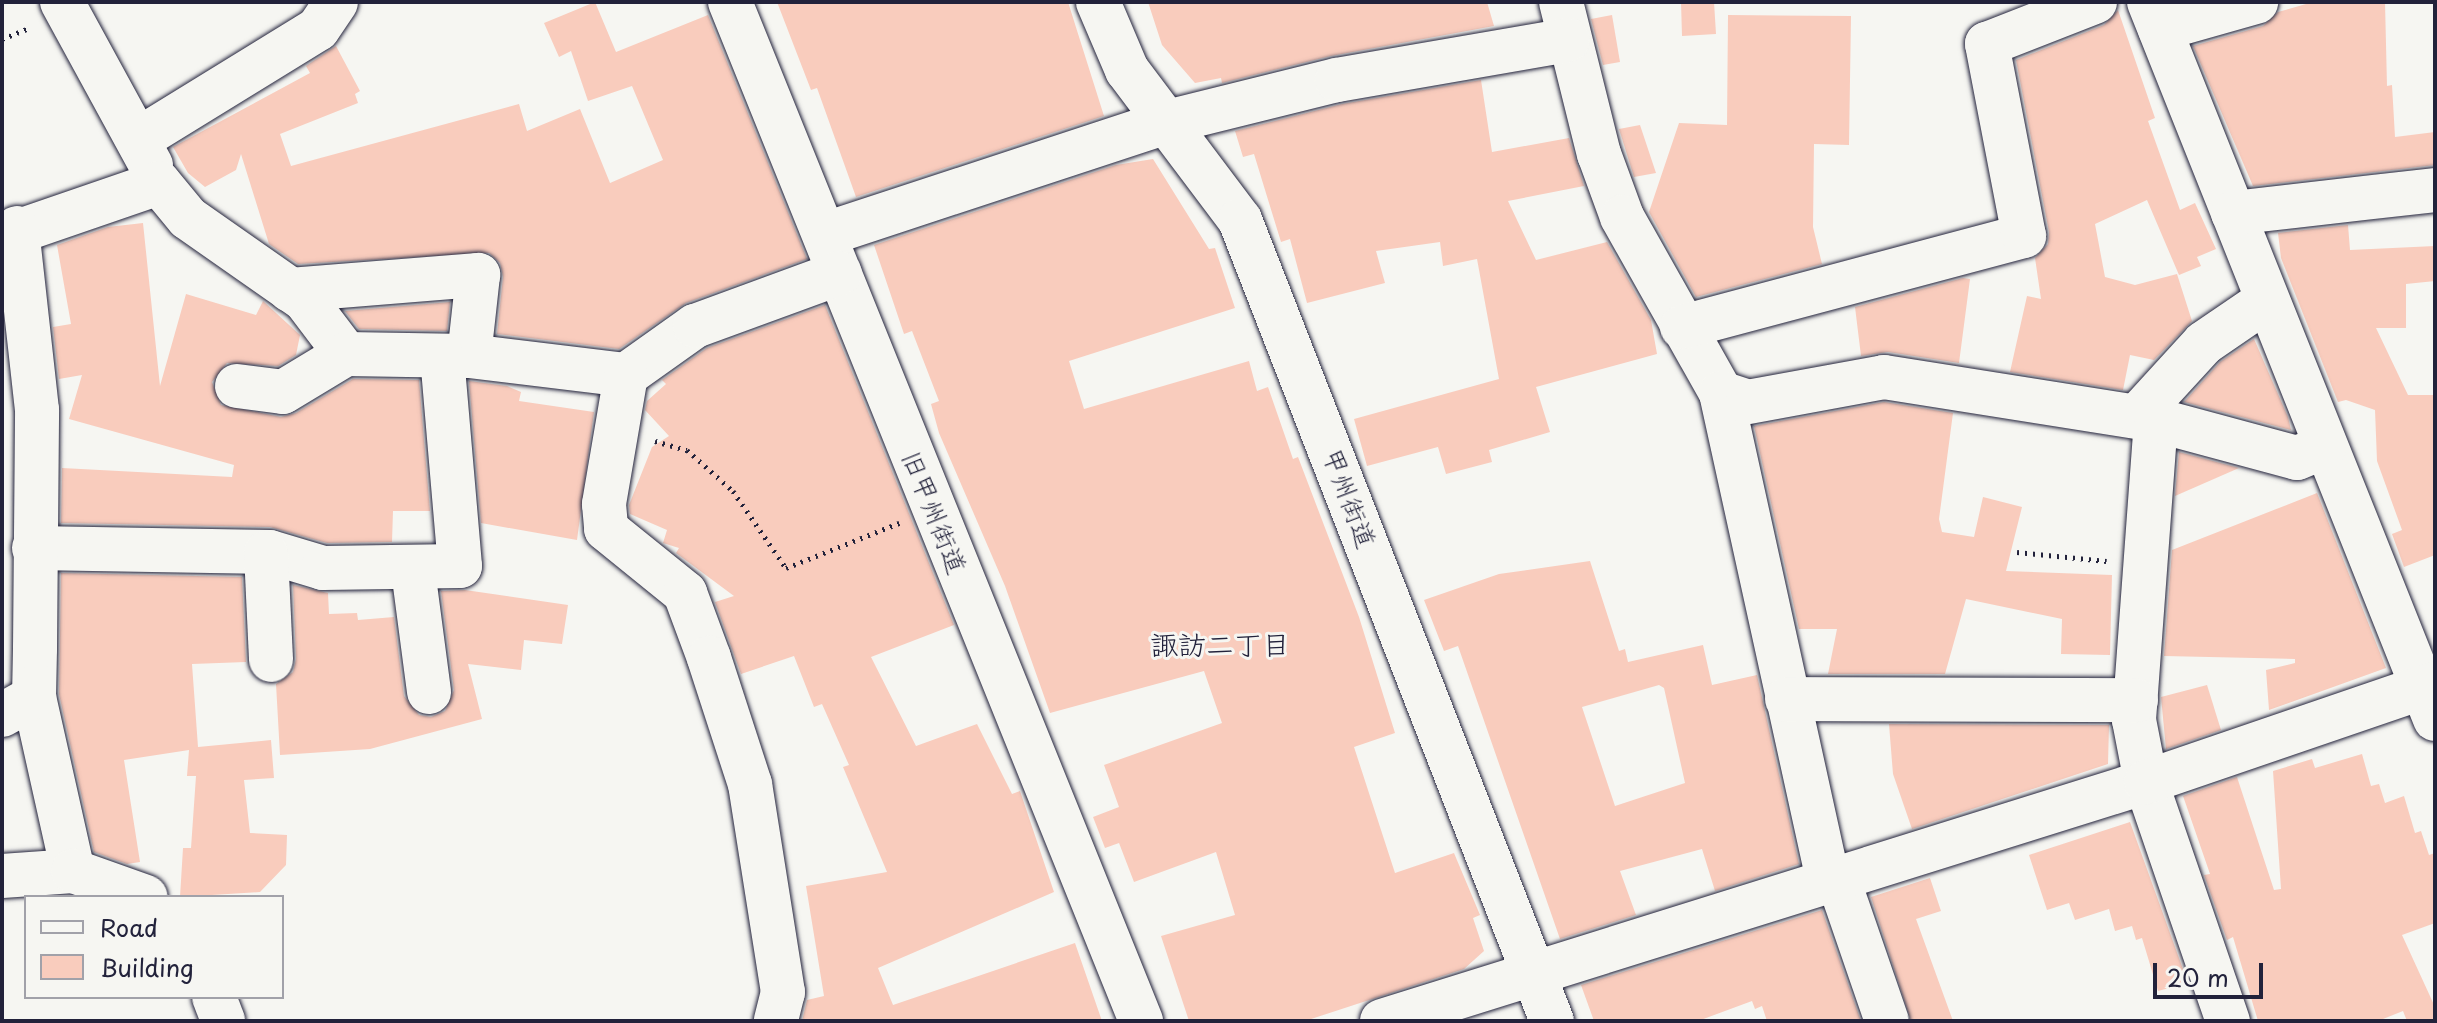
<!DOCTYPE html>
<html>
<head>
<meta charset="utf-8">
<style>
	body { margin:0 }
	#map { position:relative; width:2437px; height:1023px; overflow:hidden; background:#f6f6f2; font-family:"Playpen Sans","Klee One",sans-serif }
	div>[style] { position:absolute }
	[style*='--x'] { left:calc(var(--x)*1px); top:calc(var(--y)*1px); width:calc(var(--w)*1px); rotate:calc(var(--a)*1deg) }
	.building>* { inset:0; background:#f9ccbd }
	.path>* { height:5px; margin-top:-2.5px; transform-origin:0; background:repeating-linear-gradient(90deg,#22223b 0 2px,transparent 0 8px) }
	.roads { filter:drop-shadow(0 0 2px #22223b) drop-shadow(0 0 2px #22223b) }
	.minor>* { height:44px; margin:-22px; padding:0 22px; transform-origin:22px; border-radius:22px; background:#f6f6f2 }
	.highway>* { height:44px; margin:-22px; padding:0 22px; transform-origin:22px; border-radius:22px; background:#f6f6f2 }
	span { translate:-50% -50%; white-space:nowrap; text-align:center; line-height:1.15; -webkit-text-stroke:6px #f6f6f2; paint-order:stroke }
	.street-label { font-size:26px; color:#22223b }
	.neighbourhood-label { font-size:28px; color:#22223b }
	.frame { position:absolute; inset:0; border:4px solid #22223b; pointer-events:none }
	.legend { position:absolute; left:24px; top:895px; width:260px; height:104px; box-sizing:border-box; background:#f6f6f2; border:2px solid #a1a1a9; margin:0; padding:10px 14px; list-style:none; font-size:24px; color:#22223b }
	.legend li { display:flex; align-items:center; gap:16px; height:40px }
	.legend b { width:40px; border:2px solid #a1a1a9 }
	.scale { position:absolute; left:2153px; top:963px; width:110px; height:36px; box-sizing:border-box; border:4px solid #22223b; border-top:0; padding-left:10px; font-size:24px; line-height:28px; white-space:nowrap; color:#22223b; -webkit-text-stroke:6px #f6f6f2; paint-order:stroke }
</style>
</head>
<body>
<div id="map">
	<div class="building">
		<i style="clip-path:polygon(595px 2px,616px 52px,708px 15px,807px 259px,686px 303px,619px 349px,497px 334px,503px 277px,500px 263px,489px 253px,298px 264px,269px 244px,241px 154px,236px 170px,205px 187px,188px 173px,173px 147px,310px 73px,306px 66px,336px 46px,360px 91px,355px 94px,358px 103px,280px 134px,291px 166px,519px 104px,527px 131px,580px 109px,610px 183px,663px 160px,632px 86px,588px 101px,571px 51px,559px 57px,544px 23px)"></i>
		<i style="clip-path:polygon(777px 2px,1068px 2px,1104px 116px,856px 197px,817px 88px,811px 90px)"></i>
		<i style="clip-path:polygon(1148px 2px,1487px 2px,1494px 26px,1331px 56px,1222px 83px,1221px 78px,1195px 83px,1162px 45px)"></i>
		<i style="clip-path:polygon(1681px 2px,1714px 2px,1716px 34px,1682px 36px)"></i>
		<i style="clip-path:polygon(2313px 2px,2385px 2px,2387px 86px,2392px 85px,2395px 137px,2435px 132px,2435px 165px,2253px 186px,2193px 46px,2263px 26px,2278px 12px)"></i>
		<i style="clip-path:polygon(2118px 10px,2155px 118px,2148px 121px,2180px 210px,2195px 203px,2216px 249px,2197px 257px,2201px 266px,2179px 275px,2147px 200px,2095px 224px,2105px 277px,2135px 285px,2177px 274px,2192px 321px,2154px 360px,2130px 355px,2123px 390px,2010px 372px,2027px 296px,2041px 299px,2035px 258px,2048px 244px,2049px 232px,2016px 60px,2104px 25px)"></i>
		<i style="clip-path:polygon(1612px 15px,1620px 62px,1603px 65px,1591px 19px)"></i>
		<i style="clip-path:polygon(1728px 15px,1851px 16px,1849px 145px,1814px 144px,1813px 227px,1822px 264px,1696px 297px,1649px 212px,1679px 123px,1727px 125px)"></i>
		<i style="clip-path:polygon(1481px 80px,1492px 152px,1569px 138px,1584px 186px,1508px 201px,1536px 260px,1607px 242px,1651px 320px,1657px 354px,1536px 387px,1550px 432px,1489px 450px,1492px 462px,1446px 474px,1438px 447px,1367px 466px,1354px 419px,1499px 379px,1477px 259px,1443px 266px,1440px 242px,1376px 251px,1385px 283px,1307px 303px,1290px 239px,1281px 242px,1254px 154px,1243px 157px,1235px 131px,1342px 104px)"></i>
		<i style="clip-path:polygon(1640px 125px,1656px 173px,1634px 177px,1619px 129px)"></i>
		<i style="clip-path:polygon(1153px 159px,1209px 249px,1215px 248px,1235px 308px,1069px 361px,1084px 409px,1249px 361px,1257px 391px,1268px 387px,1293px 459px,1298px 457px,1359px 617px,1395px 733px,1354px 747px,1395px 873px,1454px 853px,1480px 915px,1473px 918px,1484px 951px,1464px 969px,1305px 1021px,1189px 1021px,1161px 936px,1235px 915px,1216px 852px,1134px 882px,1119px 843px,1105px 848px,1093px 817px,1119px 807px,1104px 765px,1222px 723px,1204px 671px,1050px 713px,1005px 586px,939px 433px,931px 404px,939px 401px,912px 331px,904px 334px,874px 245px,1116px 165px)"></i>
		<i style="clip-path:polygon(143px 223px,160px 386px,186px 294px,256px 315px,263px 301px,300px 335px,296px 355px,278px 366px,227px 363px,212px 382px,221px 405px,281px 417px,296px 413px,353px 379px,419px 380px,430px 511px,393px 511px,392px 542px,327px 543px,270px 527px,61px 523px,62px 468px,232px 477px,234px 465px,69px 419px,82px 375px,59px 379px,53px 327px,71px 324px,57px 245px,108px 227px)"></i>
		<i style="clip-path:polygon(2348px 225px,2350px 250px,2435px 246px,2435px 281px,2406px 284px,2406px 328px,2376px 328px,2408px 395px,2435px 395px,2435px 555px,2404px 567px,2392px 534px,2402px 530px,2377px 461px,2375px 410px,2346px 400px,2338px 402px,2281px 258px,2278px 233px)"></i>
		<i style="clip-path:polygon(1963px 278px,1970px 279px,1959px 363px,1888px 352px,1861px 356px,1855px 307px)"></i>
		<i style="clip-path:polygon(450px 302px,447px 331px,359px 329px,345px 311px)"></i>
		<i style="clip-path:polygon(825px 305px,954px 625px,871px 657px,916px 746px,977px 724px,1012px 794px,1020px 791px,1054px 892px,878px 968px,893px 1005px,1075px 943px,1102px 1021px,802px 1021px,807px 1000px,824px 996px,806px 886px,887px 872px,843px 767px,849px 765px,822px 704px,814px 707px,794px 656px,741px 674px,715px 602px,734px 596px,676px 553px,679px 548px,663px 543px,667px 530px,630px 514px,629px 505px,652px 447px,669px 436px,645px 410px,647px 401px,666px 384px,662px 380px,707px 348px)"></i>
		<i style="clip-path:polygon(2254px 339px,2288px 417px,2291px 430px,2184px 402px,2220px 362px)"></i>
		<i style="clip-path:polygon(469px 381px,507px 386px,521px 392px,519px 401px,594px 412px,577px 540px,481px 523px)"></i>
		<i style="clip-path:polygon(1884px 402px,1953px 413px,1939px 519px,1942px 532px,1974px 537px,1983px 497px,2022px 507px,2006px 571px,2112px 575px,2110px 655px,2061px 654px,2062px 619px,1966px 599px,1945px 674px,1828px 674px,1837px 629px,1799px 629px,1754px 426px)"></i>
		<i style="clip-path:polygon(2179px 452px,2239px 468px,2175px 496px)"></i>
		<i style="clip-path:polygon(2317px 493px,2386px 668px,2269px 710px,2266px 670px,2295px 663px,2295px 659px,2164px 656px,2172px 550px)"></i>
		<i style="clip-path:polygon(evenodd,1590px 561px,1619px 651px,1625px 649px,1628px 662px,1703px 645px,1712px 685px,1757px 675px,1799px 864px,1715px 891px,1702px 849px,1620px 871px,1636px 915px,1560px 939px,1458px 646px,1444px 651px,1424px 600px,1499px 574px,1590px 561px,1659px 685px,1664px 688px,1685px 783px,1615px 806px,1582px 707px,1659px 685px)"></i>
		<i style="clip-path:polygon(61px 573px,242px 577px,246px 662px,192px 664px,198px 747px,271px 740px,274px 778px,244px 780px,250px 833px,287px 835px,286px 865px,260px 892px,180px 897px,183px 848px,191px 848px,196px 776px,187px 776px,189px 750px,124px 760px,140px 862px,127px 864px,94px 852px,59px 694px)"></i>
		<i style="clip-path:polygon(293px 585px,328px 593px,329px 614px,357px 613px,358px 620px,394px 617px,404px 696px,419px 715px,431px 717px,445px 711px,454px 690px,441px 591px,465px 590px,568px 605px,562px 644px,524px 640px,521px 670px,468px 664px,482px 719px,370px 749px,280px 755px,276px 684px,293px 672px,296px 659px)"></i>
		<i style="clip-path:polygon(2207px 685px,2221px 730px,2166px 749px,2161px 697px)"></i>
		<i style="clip-path:polygon(1889px 724px,2109px 725px,2108px 764px,1912px 829px,1893px 774px)"></i>
		<i style="clip-path:polygon(2362px 754px,2371px 786px,2379px 784px,2385px 803px,2404px 796px,2415px 833px,2421px 831px,2429px 855px,2435px 853px,2435px 923px,2402px 935px,2435px 1007px,2435px 1021px,2407px 1021px,2403px 1011px,2378px 1021px,2258px 1021px,2233px 937px,2227px 940px,2204px 875px,2210px 874px,2183px 796px,2237px 777px,2274px 890px,2281px 889px,2273px 771px,2312px 759px,2315px 768px)"></i>
		<i style="clip-path:polygon(2130px 822px,2188px 983px,2158px 991px,2142px 938px,2136px 940px,2132px 926px,2115px 931px,2109px 909px,2075px 920px,2069px 903px,2047px 910px,2029px 855px)"></i>
		<i style="clip-path:polygon(1930px 878px,1941px 911px,1916px 919px,1953px 1021px,1911px 1021px,1871px 897px)"></i>
		<i style="clip-path:polygon(1822px 910px,1861px 1021px,1767px 1021px,1762px 1006px,1755px 1009px,1752px 1001px,1698px 1021px,1594px 1021px,1581px 985px)"></i>
	</div>
	<div class="path">
		<i style="--x:2;--y:39;--w:31;--a:-22"></i>
		<i style="--x:655;--y:441;--w:33;--a:16"></i>
		<i style="--x:687;--y:450;--w:62;--a:41.7"></i>
		<i style="--x:733;--y:491;--w:93;--a:55.5"></i>
		<i style="--x:786;--y:568;--w:122;--a:-21.7"></i>
		<i style="--x:2017;--y:552;--w:90;--a:5.7"></i>
	</div>
	<div class="roads">
		<div class="minor">
			<i style="--x:62;--y:2;--w:186;--a:61.4"></i>
			<i style="--x:730;--y:2;--w:1099;--a:68.03"></i>
			<i style="--x:1561;--y:2;--w:157;--a:76"></i>
			<i style="--x:1599;--y:154;--w:67;--a:69.9"></i>
			<i style="--x:1622;--y:217;--w:202;--a:60.6"></i>
			<i style="--x:1721;--y:393;--w:483;--a:77.6"></i>
			<i style="--x:1825;--y:865;--w:19;--a:47"></i>
			<i style="--x:1838;--y:879;--w:150;--a:71"></i>
			<i style="--x:2149;--y:2;--w:772;--a:68.25"></i>
			<i style="--x:2160;--y:29;--w:100;--a:-15.7"></i>
			<i style="--x:139;--y:139;--w:210;--a:-31.6"></i>
			<i style="--x:318;--y:29;--w:32;--a:-56"></i>
			<i style="--x:2233;--y:213;--w:203;--a:-6.5"></i>
			<i style="--x:826;--y:234;--w:359;--a:-18.2"></i>
			<i style="--x:1167;--y:122;--w:175;--a:-13.9"></i>
			<i style="--x:1337;--y:80;--w:234;--a:-9.8"></i>
			<i style="--x:2;--y:237;--w:166;--a:-19"></i>
			<i style="--x:159;--y:183;--w:45;--a:50.4"></i>
			<i style="--x:188;--y:218;--w:143;--a:35"></i>
			<i style="--x:305;--y:300;--w:68;--a:52.8"></i>
			<i style="--x:346;--y:354;--w:123;--a:0.9"></i>
			<i style="--x:469;--y:356;--w:158;--a:6.9"></i>
			<i style="--x:626;--y:375;--w:85;--a:-35.4"></i>
			<i style="--x:695;--y:326;--w:154;--a:-20.1"></i>
			<i style="--x:290;--y:290;--w:189;--a:-4.6"></i>
			<i style="--x:478;--y:275;--w:81;--a:96.3"></i>
			<i style="--x:1682;--y:327;--w:354;--a:-14.9"></i>
			<i style="--x:2024;--y:236;--w:196;--a:-100.9"></i>
			<i style="--x:1987;--y:44;--w:116;--a:-21.3"></i>
			<i style="--x:626;--y:375;--w:131;--a:99.7"></i>
			<i style="--x:604;--y:504;--w:25;--a:85"></i>
			<i style="--x:606;--y:529;--w:102;--a:39"></i>
			<i style="--x:685;--y:593;--w:69;--a:69.7"></i>
			<i style="--x:709;--y:658;--w:133;--a:72"></i>
			<i style="--x:750;--y:784;--w:211;--a:81"></i>
			<i style="--x:783;--y:992;--w:30;--a:104"></i>
			<i style="--x:237;--y:386;--w:46;--a:7.4"></i>
			<i style="--x:283;--y:392;--w:74;--a:-31.1"></i>
			<i style="--x:1721;--y:393;--w:28;--a:18"></i>
			<i style="--x:1748;--y:402;--w:138;--a:-10.4"></i>
			<i style="--x:1884;--y:377;--w:275;--a:9"></i>
			<i style="--x:2156;--y:420;--w:301;--a:94.2"></i>
			<i style="--x:2134;--y:720;--w:63;--a:79"></i>
			<i style="--x:2146;--y:782;--w:253;--a:71.1"></i>
			<i style="--x:2139;--y:414;--w:96;--a:-47.5"></i>
			<i style="--x:2204;--y:343;--w:76;--a:-34.3"></i>
			<i style="--x:2156;--y:420;--w:146;--a:15.1"></i>
			<i style="--x:2297;--y:458;--w:29;--a:-22"></i>
			<i style="--x:34;--y:548;--w:236;--a:1"></i>
			<i style="--x:270;--y:552;--w:55;--a:16.8"></i>
			<i style="--x:323;--y:568;--w:137;--a:-0.8"></i>
			<i style="--x:460;--y:566;--w:210;--a:-94.9"></i>
			<i style="--x:266;--y:553;--w:107;--a:87.3"></i>
			<i style="--x:413;--y:570;--w:123;--a:82.5"></i>
			<i style="--x:34;--y:697;--w:178;--a:77.4"></i>
			<i style="--x:1787;--y:699;--w:349;--a:0.2"></i>
			<i style="--x:2;--y:715;--w:37;--a:-29"></i>
			<i style="--x:34;--y:697;--w:49;--a:-88.8"></i>
			<i style="--x:35;--y:648;--w:238;--a:-89.5"></i>
			<i style="--x:37;--y:410;--w:183;--a:-96.3"></i>
			<i style="--x:2;--y:876;--w:71;--a:-4"></i>
			<i style="--x:73;--y:871;--w:77;--a:19.6"></i>
			<i style="--x:214;--y:997;--w:26;--a:69"></i>
			<i style="--x:1382;--y:1021;--w:801;--a:-17.37"></i>
			<i style="--x:2146;--y:782;--w:305;--a:-18.9"></i>
		</div>
		<div class="highway">
			<i style="--x:1098;--y:2;--w:74;--a:66.9"></i>
			<i style="--x:1127;--y:70;--w:188;--a:53"></i>
			<i style="--x:1240;--y:220;--w:860;--a:68.72"></i>
		</div>
	</div>
	<div class="street-label">
		<span style="left:1350px;top:498px;rotate:69deg">甲州街道</span>
		<span style="left:935px;top:512px;rotate:68deg">旧甲州街道</span>
	</div>
	<div class="neighbourhood-label">
		<span style="left:1220px;top:644px">諏訪二丁目</span>
	</div>
	<div class="frame"></div>
	<ul class="legend">
	<li><b style="height:10px;background:#f6f6f2"></b>Road</li>
	<li><b style="height:22px;background:#f9ccbd"></b>Building</li>
	</ul>
	<div class="scale">20 m</div>
</div>
</body>
</html>
